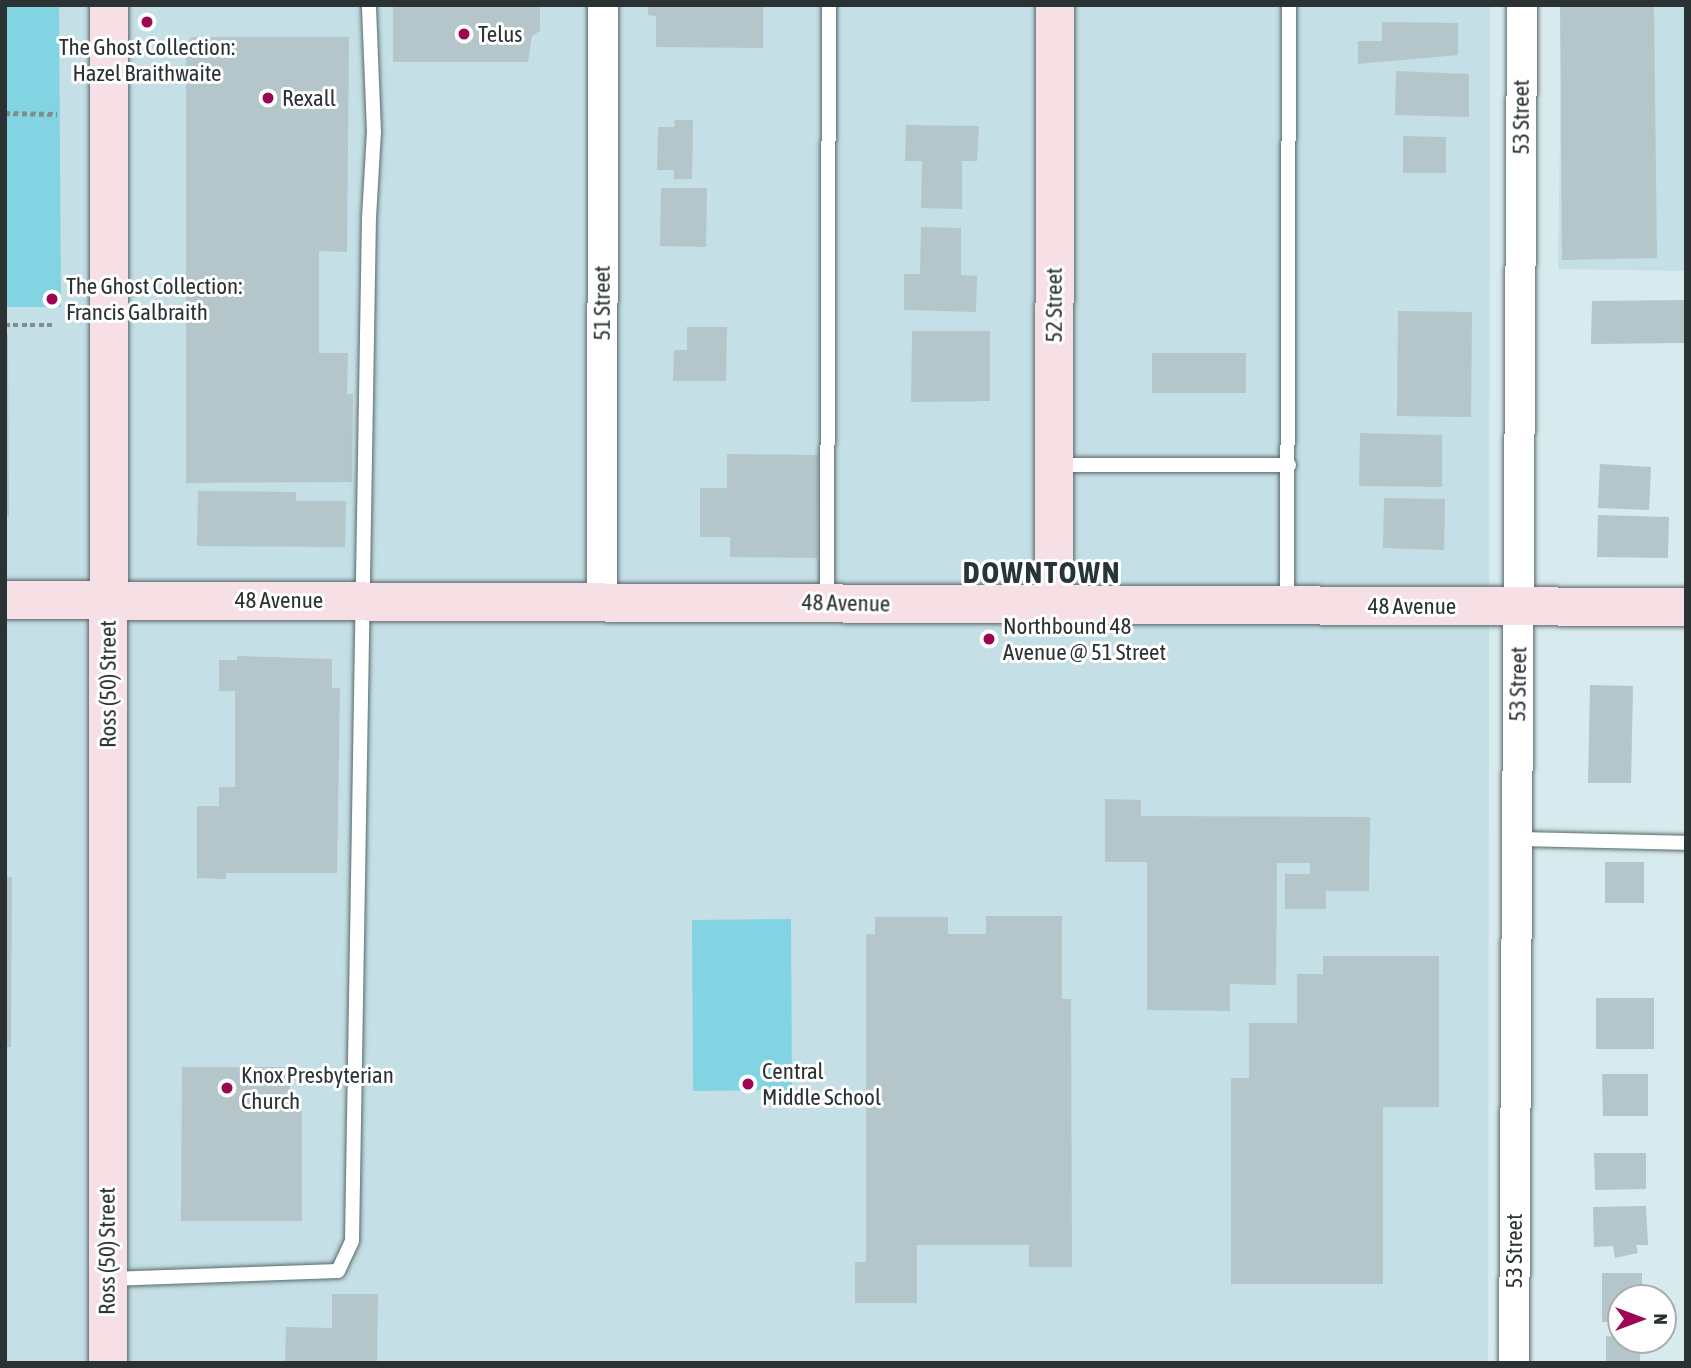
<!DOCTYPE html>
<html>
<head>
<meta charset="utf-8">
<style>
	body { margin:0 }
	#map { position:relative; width:1691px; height:1368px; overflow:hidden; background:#d7eaed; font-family:"Asap Condensed",sans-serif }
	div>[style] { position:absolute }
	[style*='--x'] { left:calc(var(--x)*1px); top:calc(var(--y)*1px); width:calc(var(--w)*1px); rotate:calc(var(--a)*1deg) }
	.built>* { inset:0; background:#c4dfe5 }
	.green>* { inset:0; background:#82d4e3 }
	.building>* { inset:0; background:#b4c6ca }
	.path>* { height:4.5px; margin-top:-2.25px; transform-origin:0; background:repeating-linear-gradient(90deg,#818e90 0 5px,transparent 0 8.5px) }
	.roads { filter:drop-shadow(0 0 2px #59696c) drop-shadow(0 0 2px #59696c) }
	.lane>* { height:14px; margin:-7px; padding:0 7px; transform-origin:7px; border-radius:7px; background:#fff }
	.street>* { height:30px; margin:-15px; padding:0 15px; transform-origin:15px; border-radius:15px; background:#fff }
	.secondary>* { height:38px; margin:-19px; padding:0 19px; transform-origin:19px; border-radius:19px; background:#f7dfe6 }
	.dots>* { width:19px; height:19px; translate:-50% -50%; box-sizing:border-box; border:4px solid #fff; border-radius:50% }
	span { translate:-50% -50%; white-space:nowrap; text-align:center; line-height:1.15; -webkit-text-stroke:6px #fff; paint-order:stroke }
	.poi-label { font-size:23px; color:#2b3233 }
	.left { translate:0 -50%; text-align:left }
	.street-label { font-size:23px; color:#2b3233 }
	.district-label { font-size:30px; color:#263538; font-weight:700; letter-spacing:2px }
	.frame { position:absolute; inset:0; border:7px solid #2b3233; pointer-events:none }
	.north { position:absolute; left:1607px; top:1284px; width:70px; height:70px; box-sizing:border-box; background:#fff; border:2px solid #aaadad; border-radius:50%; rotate:90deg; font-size:19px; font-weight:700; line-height:28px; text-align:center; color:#2b3233 }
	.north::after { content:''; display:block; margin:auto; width:24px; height:32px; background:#9c0653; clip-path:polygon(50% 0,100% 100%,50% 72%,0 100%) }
</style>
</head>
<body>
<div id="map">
	<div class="built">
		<i style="clip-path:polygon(5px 5px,1490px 5px,1488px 1363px,5px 1363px)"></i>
		<i style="clip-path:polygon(1562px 5px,1686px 5px,1686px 271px,1558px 269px)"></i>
	</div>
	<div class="green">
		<i style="clip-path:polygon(5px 5px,59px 5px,61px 307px,5px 307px)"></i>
		<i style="clip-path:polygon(791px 919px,792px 1090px,693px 1091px,692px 920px)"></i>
	</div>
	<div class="building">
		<i style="clip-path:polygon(393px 5px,540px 5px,540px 31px,532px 36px,528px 62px,393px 62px)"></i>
		<i style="clip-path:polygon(648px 5px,763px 5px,763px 48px,656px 47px,656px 16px,648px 15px)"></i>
		<i style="clip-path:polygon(1560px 5px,1654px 5px,1657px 258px,1562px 260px)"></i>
		<i style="clip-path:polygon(1382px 22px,1458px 23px,1458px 55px,1358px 64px,1358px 41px,1382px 41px)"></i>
		<i style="clip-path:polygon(192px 37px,349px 37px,347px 252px,319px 251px,319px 353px,348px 353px,347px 394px,353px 394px,352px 482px,186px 483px,186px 43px)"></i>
		<i style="clip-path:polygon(1396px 71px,1469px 74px,1469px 117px,1395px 115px)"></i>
		<i style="clip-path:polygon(675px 120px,693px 120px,692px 179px,674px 179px,674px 170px,657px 170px,658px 127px,674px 127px)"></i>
		<i style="clip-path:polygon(906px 125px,979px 126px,977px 161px,962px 161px,962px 209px,921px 208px,922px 161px,905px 161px)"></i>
		<i style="clip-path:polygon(1403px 136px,1446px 137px,1446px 173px,1403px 173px)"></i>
		<i style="clip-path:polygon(661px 188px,707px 188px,706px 247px,660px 246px)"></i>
		<i style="clip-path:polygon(921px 227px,961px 228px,961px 275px,977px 276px,976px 312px,904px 310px,904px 274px,920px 274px)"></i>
		<i style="clip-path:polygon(1686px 300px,1686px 343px,1591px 344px,1592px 301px)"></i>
		<i style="clip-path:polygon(1398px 311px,1472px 312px,1471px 417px,1397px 416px)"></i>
		<i style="clip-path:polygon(687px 327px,727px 327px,726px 381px,673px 381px,674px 350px,687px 350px)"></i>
		<i style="clip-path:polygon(912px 331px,990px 331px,990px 401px,911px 402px)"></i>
		<i style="clip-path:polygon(5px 334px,8px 334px,9px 516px,5px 516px)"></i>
		<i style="clip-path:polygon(1152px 353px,1246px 353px,1246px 393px,1152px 393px)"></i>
		<i style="clip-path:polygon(1360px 433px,1442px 435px,1442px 487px,1359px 486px)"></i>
		<i style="clip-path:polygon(727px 454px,818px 455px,817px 558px,730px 557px,730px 537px,700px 537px,700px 488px,727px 488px)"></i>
		<i style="clip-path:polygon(1600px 464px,1651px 467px,1649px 510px,1598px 508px)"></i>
		<i style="clip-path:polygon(198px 491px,296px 492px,296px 501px,346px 501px,345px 547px,197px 546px)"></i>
		<i style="clip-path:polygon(1384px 498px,1445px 499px,1444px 550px,1383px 548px)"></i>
		<i style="clip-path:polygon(1598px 515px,1669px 517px,1668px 558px,1597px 557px)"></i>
		<i style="clip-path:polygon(237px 656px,332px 659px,332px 688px,340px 688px,337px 873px,226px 873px,226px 879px,197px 878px,197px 806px,219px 806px,219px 787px,235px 787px,235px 691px,219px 691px,219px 660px,237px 660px)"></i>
		<i style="clip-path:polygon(1590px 685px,1633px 686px,1631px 783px,1588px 783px)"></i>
		<i style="clip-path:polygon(1105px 799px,1141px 800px,1141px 816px,1370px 817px,1369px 891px,1326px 891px,1326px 909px,1285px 909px,1285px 874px,1310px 874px,1310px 863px,1277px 863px,1276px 985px,1230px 984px,1230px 1011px,1147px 1010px,1147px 862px,1105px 862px)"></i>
		<i style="clip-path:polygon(1605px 862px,1644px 862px,1644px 903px,1605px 903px)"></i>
		<i style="clip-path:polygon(5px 877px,12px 877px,11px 1047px,5px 1047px)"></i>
		<i style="clip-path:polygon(986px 916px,1062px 916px,1062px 999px,1071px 999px,1072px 1267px,1029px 1267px,1029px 1245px,917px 1245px,917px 1303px,855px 1303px,855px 1262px,866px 1262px,866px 934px,875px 934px,875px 917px,948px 917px,948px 934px,986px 934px)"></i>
		<i style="clip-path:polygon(1323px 956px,1439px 956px,1439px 1107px,1383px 1107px,1383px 1284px,1231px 1284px,1231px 1078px,1249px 1078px,1249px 1023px,1297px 1023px,1297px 974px,1323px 974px)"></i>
		<i style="clip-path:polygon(1596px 998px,1654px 998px,1654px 1049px,1596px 1049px)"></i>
		<i style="clip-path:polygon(182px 1067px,290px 1067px,290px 1103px,302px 1103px,302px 1221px,181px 1221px)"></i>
		<i style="clip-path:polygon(1602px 1074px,1648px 1074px,1648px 1116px,1603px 1116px)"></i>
		<i style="clip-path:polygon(1594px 1153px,1646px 1153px,1646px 1189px,1595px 1190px)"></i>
		<i style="clip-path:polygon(1646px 1206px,1648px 1245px,1636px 1245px,1638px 1253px,1615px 1258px,1613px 1246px,1594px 1247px,1593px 1207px)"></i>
		<i style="clip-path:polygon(1602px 1273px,1642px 1273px,1642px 1298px,1621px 1298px,1621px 1322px,1602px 1322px)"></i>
		<i style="clip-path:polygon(332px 1294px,378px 1294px,377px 1363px,285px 1363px,286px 1327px,332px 1328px)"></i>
		<i style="clip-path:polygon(1606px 1336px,1640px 1340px,1640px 1363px,1606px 1363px)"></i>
	</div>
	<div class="path">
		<i style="--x:5;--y:113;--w:52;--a:1.1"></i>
		<i style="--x:5;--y:325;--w:51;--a:0"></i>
	</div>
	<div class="roads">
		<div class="lane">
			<i style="--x:1056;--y:465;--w:233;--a:0"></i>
			<i style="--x:827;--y:602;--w:597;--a:-89.81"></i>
			<i style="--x:1287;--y:602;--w:597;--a:-89.81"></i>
			<i style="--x:1516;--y:839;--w:170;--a:1.3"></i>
			<i style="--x:109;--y:1279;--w:229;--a:-2"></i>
			<i style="--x:338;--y:1271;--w:33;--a:-65"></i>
			<i style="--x:352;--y:1241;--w:1023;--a:-89.05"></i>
			<i style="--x:369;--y:218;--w:86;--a:-86.7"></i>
			<i style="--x:374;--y:132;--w:127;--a:-92.3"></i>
		</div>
		<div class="street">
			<i style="--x:602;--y:601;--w:596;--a:-89.9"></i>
			<i style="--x:1514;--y:1363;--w:1358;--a:-89.66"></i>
		</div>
		<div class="secondary">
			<i style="--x:5;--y:600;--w:1681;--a:0.24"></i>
			<i style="--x:1054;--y:606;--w:601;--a:-89.9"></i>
			<i style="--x:108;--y:1363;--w:1358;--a:-89.96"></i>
		</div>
	</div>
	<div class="dots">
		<i style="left:147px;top:22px;background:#9c0653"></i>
		<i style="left:464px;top:34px;background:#9c0653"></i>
		<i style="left:268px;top:98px;background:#9c0653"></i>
		<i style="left:52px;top:299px;background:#9c0653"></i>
		<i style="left:989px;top:639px;background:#9c0653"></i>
		<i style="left:748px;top:1084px;background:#9c0653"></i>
		<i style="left:227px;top:1088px;background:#9c0653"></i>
	</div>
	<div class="poi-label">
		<span class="left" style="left:478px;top:34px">Telus</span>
		<span style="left:147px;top:60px">The Ghost Collection:<br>Hazel Braithwaite</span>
		<span class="left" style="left:282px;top:98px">Rexall</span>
		<span class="left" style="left:66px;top:299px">The Ghost Collection:<br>Francis Galbraith</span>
		<span class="left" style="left:1003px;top:639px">Northbound 48<br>Avenue @ 51 Street</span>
		<span class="left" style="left:762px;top:1084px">Central<br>Middle School</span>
		<span class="left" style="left:241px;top:1088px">Knox Presbyterian<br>Church</span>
	</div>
	<div class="street-label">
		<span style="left:1521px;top:117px;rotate:-90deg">53 Street</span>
		<span style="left:602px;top:303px;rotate:-90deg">51 Street</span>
		<span style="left:1054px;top:305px;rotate:-90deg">52 Street</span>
		<span style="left:279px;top:600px">48 Avenue</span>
		<span style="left:846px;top:603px;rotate:1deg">48 Avenue</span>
		<span style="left:1412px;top:606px">48 Avenue</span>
		<span style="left:108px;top:684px;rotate:-90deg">Ross (50) Street</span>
		<span style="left:1518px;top:684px;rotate:-89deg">53 Street</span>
		<span style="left:107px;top:1251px;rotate:-90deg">Ross (50) Street</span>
		<span style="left:1514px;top:1251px;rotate:-90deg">53 Street</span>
	</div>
	<div class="district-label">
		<span style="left:1042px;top:572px">DOWNTOWN</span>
	</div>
	<div class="frame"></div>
	<div class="north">N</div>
</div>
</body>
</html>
